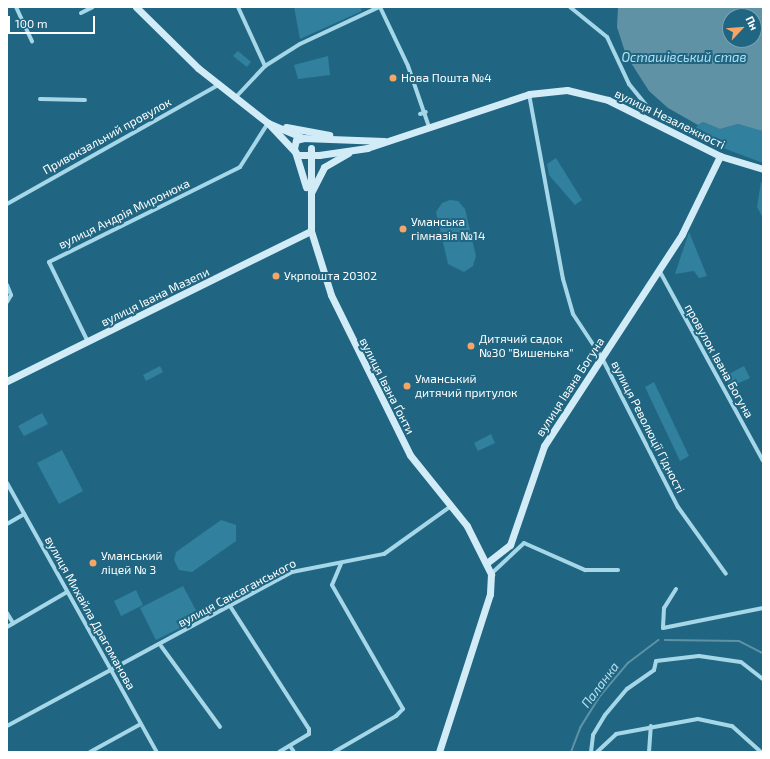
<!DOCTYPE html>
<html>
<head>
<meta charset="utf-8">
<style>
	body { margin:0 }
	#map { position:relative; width:770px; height:759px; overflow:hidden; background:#206682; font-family:"Exo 2",sans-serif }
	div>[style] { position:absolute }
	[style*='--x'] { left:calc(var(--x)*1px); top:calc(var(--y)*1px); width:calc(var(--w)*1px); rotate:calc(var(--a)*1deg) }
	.green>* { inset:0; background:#30809e }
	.water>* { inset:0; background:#5f92a4 }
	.stream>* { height:1.5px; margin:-0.75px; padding:0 0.75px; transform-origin:0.75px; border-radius:0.75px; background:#5f92a4 }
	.minor>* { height:4px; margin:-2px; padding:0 2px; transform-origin:2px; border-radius:2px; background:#a6d7e8 }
	.secondary>* { height:7px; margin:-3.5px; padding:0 3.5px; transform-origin:3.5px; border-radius:3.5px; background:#d1ecf7 }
	.dots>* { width:11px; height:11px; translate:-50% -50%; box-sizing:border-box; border:2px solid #206682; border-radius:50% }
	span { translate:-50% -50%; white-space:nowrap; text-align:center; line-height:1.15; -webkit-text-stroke:4px #206682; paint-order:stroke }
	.poi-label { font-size:12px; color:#fff }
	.left { translate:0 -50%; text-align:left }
	.street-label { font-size:12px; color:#fff }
	.water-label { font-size:13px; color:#b2e0f0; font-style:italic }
	.frame { position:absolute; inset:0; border:8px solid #fff; pointer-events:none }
	.north { position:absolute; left:722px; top:8px; width:40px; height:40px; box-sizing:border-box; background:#206682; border:1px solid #79a3b4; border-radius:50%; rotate:64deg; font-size:11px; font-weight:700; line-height:16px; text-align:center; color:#fff }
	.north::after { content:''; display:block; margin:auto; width:14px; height:18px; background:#f6a567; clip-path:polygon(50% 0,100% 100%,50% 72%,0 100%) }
	.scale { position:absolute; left:8px; top:16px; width:87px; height:18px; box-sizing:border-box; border:2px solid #fff; border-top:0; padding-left:5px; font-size:12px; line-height:14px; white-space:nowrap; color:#fff; -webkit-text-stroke:3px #206682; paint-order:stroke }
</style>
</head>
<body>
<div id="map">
	<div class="green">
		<i style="clip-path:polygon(294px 7px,360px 7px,362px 11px,300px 39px)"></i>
		<i style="clip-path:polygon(238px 51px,251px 62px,247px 67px,233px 56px)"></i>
		<i style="clip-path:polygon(328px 56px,330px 75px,298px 79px,294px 65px)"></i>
		<i style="clip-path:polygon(703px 122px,720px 129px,738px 124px,760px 129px,763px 131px,763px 163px,694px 137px,696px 127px)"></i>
		<i style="clip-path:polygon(556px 158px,582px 200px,575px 205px,549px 175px,547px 164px)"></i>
		<i style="clip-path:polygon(761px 182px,763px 182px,763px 218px,757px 207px)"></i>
		<i style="clip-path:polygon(450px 200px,458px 201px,465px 209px,476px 256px,473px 266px,464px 272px,448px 264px,436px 212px,442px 203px)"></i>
		<i style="clip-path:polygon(689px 232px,707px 276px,699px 278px,694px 271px,675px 274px)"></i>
		<i style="clip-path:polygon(160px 366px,163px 372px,146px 381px,143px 375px)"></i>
		<i style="clip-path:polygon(744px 366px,750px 378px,730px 387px,725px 376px)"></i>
		<i style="clip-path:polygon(654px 382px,689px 456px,680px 461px,645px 387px)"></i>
		<i style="clip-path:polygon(42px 413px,48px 424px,24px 436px,18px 426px)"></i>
		<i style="clip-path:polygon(491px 434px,495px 443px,478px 451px,474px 443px)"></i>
		<i style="clip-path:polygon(62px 450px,83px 491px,59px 504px,37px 463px)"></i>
		<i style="clip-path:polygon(221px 520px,236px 525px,236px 541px,192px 572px,179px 570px,174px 560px,176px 552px)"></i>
		<i style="clip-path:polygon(183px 586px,200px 618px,156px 640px,140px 608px)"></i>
		<i style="clip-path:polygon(136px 590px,143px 605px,121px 616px,114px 601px)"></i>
	</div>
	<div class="water">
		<i style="clip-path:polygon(evenodd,618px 7px,763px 7px,763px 131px,738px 124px,720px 129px,703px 122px,698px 125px,668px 108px,649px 91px,626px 55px,617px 27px,618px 7px,730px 16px,754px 16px,754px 40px,730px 40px,730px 16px)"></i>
	</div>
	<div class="stream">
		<i style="--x:665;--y:640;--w:74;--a:0.8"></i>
		<i style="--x:739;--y:641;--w:27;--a:27"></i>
		<i style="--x:571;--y:752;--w:26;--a:-69"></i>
		<i style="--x:580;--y:728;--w:39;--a:-58"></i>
		<i style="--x:601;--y:695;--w:42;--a:-49.8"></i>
		<i style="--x:628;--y:663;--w:38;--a:-37"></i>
	</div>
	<div class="minor">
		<i style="--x:16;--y:7;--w:38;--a:65"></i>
		<i style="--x:238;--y:7;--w:65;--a:65.4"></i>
		<i style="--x:380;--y:7;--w:65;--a:64.6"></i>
		<i style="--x:408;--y:66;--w:65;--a:71"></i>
		<i style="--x:570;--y:7;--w:48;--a:39"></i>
		<i style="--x:607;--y:37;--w:52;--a:64.9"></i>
		<i style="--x:629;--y:84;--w:32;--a:51"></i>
		<i style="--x:81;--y:13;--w:13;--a:-27"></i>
		<i style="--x:529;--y:94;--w:188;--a:79.6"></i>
		<i style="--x:563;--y:279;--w:36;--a:74"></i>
		<i style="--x:573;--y:314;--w:53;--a:56.6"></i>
		<i style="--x:602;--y:358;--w:167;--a:63"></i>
		<i style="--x:678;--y:507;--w:82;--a:54.4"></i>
		<i style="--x:235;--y:98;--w:44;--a:-46.8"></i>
		<i style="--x:265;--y:66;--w:41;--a:-32.2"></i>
		<i style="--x:300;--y:44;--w:87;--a:-25.1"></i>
		<i style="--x:40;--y:99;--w:45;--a:1.3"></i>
		<i style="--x:420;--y:114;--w:6;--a:-18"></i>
		<i style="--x:7;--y:204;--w:242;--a:-29.4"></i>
		<i style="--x:659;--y:270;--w:217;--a:61.4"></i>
		<i style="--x:7;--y:285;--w:11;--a:68"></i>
		<i style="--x:11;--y:295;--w:8;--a:120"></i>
		<i style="--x:88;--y:342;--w:89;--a:-116"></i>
		<i style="--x:49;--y:262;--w:213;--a:-26.4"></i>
		<i style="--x:240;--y:167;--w:52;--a:-57.5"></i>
		<i style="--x:7;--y:483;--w:308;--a:60.9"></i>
		<i style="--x:7;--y:524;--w:20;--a:-30"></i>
		<i style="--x:491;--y:574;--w:45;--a:-43.2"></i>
		<i style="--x:524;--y:543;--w:67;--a:23.9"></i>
		<i style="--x:585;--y:570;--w:33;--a:0"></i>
		<i style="--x:676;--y:589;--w:22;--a:122"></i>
		<i style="--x:664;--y:608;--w:20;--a:93"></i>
		<i style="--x:663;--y:628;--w:102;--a:-11.3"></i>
		<i style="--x:230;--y:606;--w:146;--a:57.3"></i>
		<i style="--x:309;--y:729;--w:5;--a:90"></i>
		<i style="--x:309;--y:734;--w:35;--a:149"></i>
		<i style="--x:7;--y:613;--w:12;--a:59"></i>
		<i style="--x:7;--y:627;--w:69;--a:-30.3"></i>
		<i style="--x:161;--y:646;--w:100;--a:53.9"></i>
		<i style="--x:7;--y:726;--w:324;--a:-28.4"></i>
		<i style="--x:292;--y:572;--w:94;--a:-11.1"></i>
		<i style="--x:384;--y:554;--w:82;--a:-35.6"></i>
		<i style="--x:290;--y:746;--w:7;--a:56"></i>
		<i style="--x:90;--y:752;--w:58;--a:-28.8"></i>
		<i style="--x:334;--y:752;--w:72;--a:-30.1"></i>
		<i style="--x:396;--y:716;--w:10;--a:-45"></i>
		<i style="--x:403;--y:709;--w:143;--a:-119.8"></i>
		<i style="--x:332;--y:585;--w:23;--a:-67"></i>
		<i style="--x:591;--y:752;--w:17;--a:-83"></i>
		<i style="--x:593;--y:735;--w:23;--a:-59"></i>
		<i style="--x:605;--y:715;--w:34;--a:-50"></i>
		<i style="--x:627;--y:689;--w:33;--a:-35"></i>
		<i style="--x:654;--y:670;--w:9;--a:-77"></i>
		<i style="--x:656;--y:661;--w:43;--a:-6.6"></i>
		<i style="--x:699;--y:656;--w:42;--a:8.1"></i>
		<i style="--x:741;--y:662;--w:28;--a:38"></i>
		<i style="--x:597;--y:752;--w:26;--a:-43"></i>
		<i style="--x:616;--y:734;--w:83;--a:-10.4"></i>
		<i style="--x:698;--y:719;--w:35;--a:12"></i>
		<i style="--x:732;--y:726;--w:39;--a:42"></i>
		<i style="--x:649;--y:752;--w:26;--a:-86"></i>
	</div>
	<div class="secondary">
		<i style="--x:136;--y:7;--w:87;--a:44.5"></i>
		<i style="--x:198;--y:68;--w:89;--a:38.2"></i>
		<i style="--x:268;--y:123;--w:38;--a:23"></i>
		<i style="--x:303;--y:138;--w:81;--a:2.1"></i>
		<i style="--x:268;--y:123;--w:44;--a:46.8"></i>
		<i style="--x:298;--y:155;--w:21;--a:0"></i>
		<i style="--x:319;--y:155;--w:49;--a:-8.3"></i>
		<i style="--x:367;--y:148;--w:171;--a:-18.4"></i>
		<i style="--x:529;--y:94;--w:38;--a:-6"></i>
		<i style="--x:567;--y:90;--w:42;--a:13.7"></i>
		<i style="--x:608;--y:100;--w:125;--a:26.6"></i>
		<i style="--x:720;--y:156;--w:45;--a:16.8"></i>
		<i style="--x:286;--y:127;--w:44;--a:10.5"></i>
		<i style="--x:304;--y:138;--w:8;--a:166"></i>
		<i style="--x:296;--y:140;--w:8;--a:104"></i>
		<i style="--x:294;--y:148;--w:41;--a:72.9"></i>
		<i style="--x:311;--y:148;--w:83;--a:90"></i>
		<i style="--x:311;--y:231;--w:67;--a:72.6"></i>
		<i style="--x:331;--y:295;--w:178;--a:63.7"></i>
		<i style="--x:410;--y:455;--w:91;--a:51.2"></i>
		<i style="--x:467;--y:526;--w:54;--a:63.4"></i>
		<i style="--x:491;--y:574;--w:20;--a:93"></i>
		<i style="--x:490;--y:594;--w:166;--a:107.9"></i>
		<i style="--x:311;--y:193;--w:29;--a:-63"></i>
		<i style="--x:324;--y:167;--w:28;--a:-30"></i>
		<i style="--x:7;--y:381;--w:339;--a:-26.3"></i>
		<i style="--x:488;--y:562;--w:28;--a:-38"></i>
		<i style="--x:510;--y:545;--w:105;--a:-71"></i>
		<i style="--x:544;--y:446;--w:253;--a:-56.9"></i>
		<i style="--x:682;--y:234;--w:87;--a:-64"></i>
	</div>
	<div class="dots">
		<i style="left:393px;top:78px;background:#f6a567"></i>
		<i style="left:403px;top:229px;background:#f6a567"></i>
		<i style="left:276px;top:276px;background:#f6a567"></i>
		<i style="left:471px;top:346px;background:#f6a567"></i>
		<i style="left:407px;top:386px;background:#f6a567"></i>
		<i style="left:93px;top:563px;background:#f6a567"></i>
	</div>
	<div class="poi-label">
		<span class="left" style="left:401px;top:78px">Нова Пошта №4</span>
		<span class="left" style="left:411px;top:229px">Уманська<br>гімназія №14</span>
		<span class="left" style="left:284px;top:276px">Укрпошта 20302</span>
		<span class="left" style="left:479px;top:346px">Дитячий садок<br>№30 "Вишенька"</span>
		<span class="left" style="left:415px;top:386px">Уманський<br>дитячий притулок</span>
		<span class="left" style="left:101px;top:563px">Уманський<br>ліцей № 3</span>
	</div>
	<div class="street-label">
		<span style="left:670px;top:119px;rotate:26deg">вулиця Незалежності</span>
		<span style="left:107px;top:136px;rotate:-29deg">Привокзальний провулок</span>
		<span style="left:124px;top:214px;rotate:-26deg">вулиця Андрія Миронюка</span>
		<span style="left:155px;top:297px;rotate:-26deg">вулиця Івана Мазепи</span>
		<span style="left:719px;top:361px;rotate:61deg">провулок Івана Богуна</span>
		<span style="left:387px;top:386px;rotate:63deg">вулиця Івана Ґонти</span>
		<span style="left:570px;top:387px;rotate:-57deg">вулиця Івана Богуна</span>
		<span style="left:648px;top:427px;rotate:63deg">вулиця Революції Гідності</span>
		<span style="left:237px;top:593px;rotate:-28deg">вулиця Саксаганського</span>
		<span style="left:90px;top:613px;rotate:61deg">вулиця Михайла Драгоманова</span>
	</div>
	<div class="water-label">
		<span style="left:684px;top:57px">Осташівський став</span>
		<span style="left:600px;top:685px;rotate:-53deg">Паланка</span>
	</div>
	<div class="frame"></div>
	<div class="north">Пн</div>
	<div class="scale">100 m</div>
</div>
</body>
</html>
